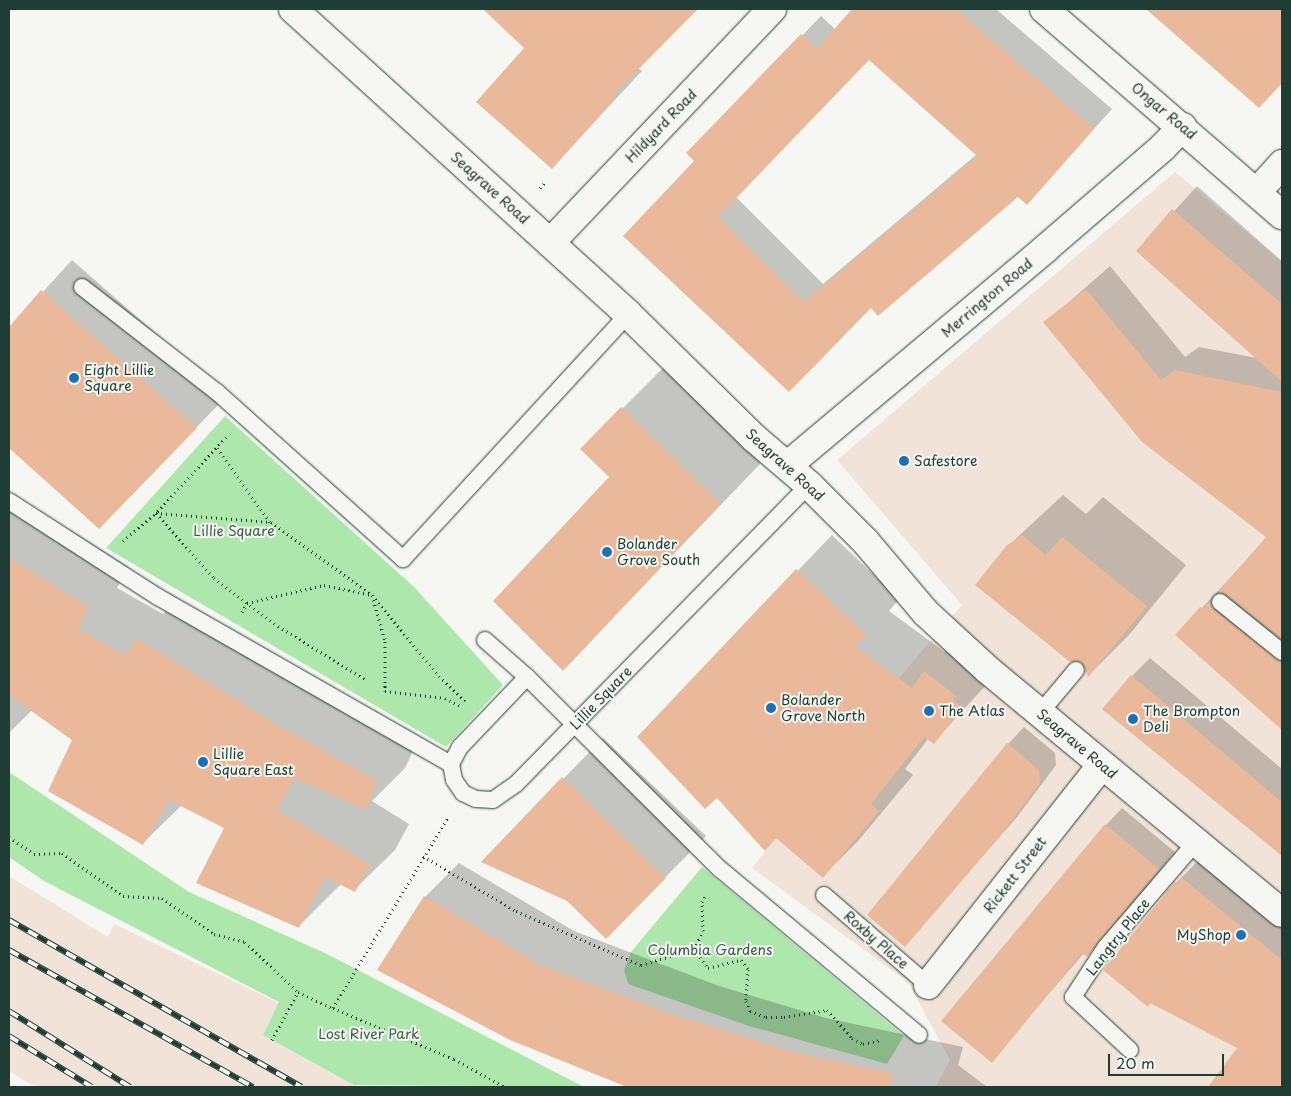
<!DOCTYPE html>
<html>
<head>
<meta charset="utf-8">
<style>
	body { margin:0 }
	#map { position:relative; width:1291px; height:1096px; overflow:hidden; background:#f6f6f2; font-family:"Playpen Sans",sans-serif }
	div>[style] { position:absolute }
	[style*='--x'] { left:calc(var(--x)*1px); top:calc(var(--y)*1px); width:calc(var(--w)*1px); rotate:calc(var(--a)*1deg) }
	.built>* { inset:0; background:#f2e3d8 }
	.green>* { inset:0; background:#aee7ab }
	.shadow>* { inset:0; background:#0003 }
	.building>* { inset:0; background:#eab89b }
	.path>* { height:3px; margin-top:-1.5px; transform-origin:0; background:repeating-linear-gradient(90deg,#1f3d34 0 1px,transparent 0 5px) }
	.roads { filter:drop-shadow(0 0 1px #1f3d34) drop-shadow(0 0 1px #1f3d34) }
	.service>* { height:16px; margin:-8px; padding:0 8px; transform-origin:8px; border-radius:8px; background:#f6f6f2 }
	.minor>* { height:28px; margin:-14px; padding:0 14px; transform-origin:14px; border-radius:14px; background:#f6f6f2 }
	.rail>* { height:5.5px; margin-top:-2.75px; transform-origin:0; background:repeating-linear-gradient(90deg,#f6f6f2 0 11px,#1f3d34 0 22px); box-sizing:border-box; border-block:1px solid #1f3d34 }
	.dots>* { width:14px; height:14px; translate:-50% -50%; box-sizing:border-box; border:2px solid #f6f6f2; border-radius:50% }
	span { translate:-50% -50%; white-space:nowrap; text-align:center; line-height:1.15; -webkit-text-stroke:4px #f6f6f2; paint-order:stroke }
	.street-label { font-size:14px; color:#1f3d34 }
	.poi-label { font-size:14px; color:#1f3d34 }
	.left { translate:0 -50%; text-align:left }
	.right { translate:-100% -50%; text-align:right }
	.park-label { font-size:14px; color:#3c5f4c }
	.frame { position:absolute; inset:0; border:10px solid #1f3d34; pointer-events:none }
	.scale { position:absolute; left:1108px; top:1054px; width:116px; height:22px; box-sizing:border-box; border:2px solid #1f3d34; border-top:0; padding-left:6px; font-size:15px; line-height:18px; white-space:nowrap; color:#1f3d34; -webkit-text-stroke:4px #f6f6f2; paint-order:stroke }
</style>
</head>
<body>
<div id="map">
	<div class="built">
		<i style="clip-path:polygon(1175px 172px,1282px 262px,1282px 1087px,936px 1087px,950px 1060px,908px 982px,752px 868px,909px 666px,962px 605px,837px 460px)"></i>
		<i style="clip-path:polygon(9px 876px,108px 937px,114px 924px,279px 1003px,263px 1035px,359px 1087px,37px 1087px,23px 1080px,9px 1071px)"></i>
	</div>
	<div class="green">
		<i style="clip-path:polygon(225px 416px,414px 587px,503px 685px,446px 747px,106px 548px)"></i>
		<i style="clip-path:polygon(9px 772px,189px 892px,327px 954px,584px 1087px,354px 1085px,263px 1035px,279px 1002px,44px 881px,9px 857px)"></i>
		<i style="clip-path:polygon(702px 867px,904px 1036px,887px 1064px,749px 1026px,628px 984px,624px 970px,631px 952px)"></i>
	</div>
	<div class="shadow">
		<i style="clip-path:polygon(564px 9px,697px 9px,638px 68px,642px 71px,552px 167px,542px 30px)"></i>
		<i style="clip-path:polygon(evenodd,854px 9px,996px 9px,1112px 109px,1027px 203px,1018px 195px,871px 307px,808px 372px,625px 236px,696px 161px,688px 153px,821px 16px,836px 30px,854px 9px,870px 58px,977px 154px,823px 284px,736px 197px,870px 58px)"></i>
		<i style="clip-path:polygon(1148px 9px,1282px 9px,1282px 83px,1259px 107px)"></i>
		<i style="clip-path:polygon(1197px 186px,1282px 261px,1282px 727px,1177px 635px,1268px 537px,1045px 323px,1110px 266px,1185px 357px,1199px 347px,1257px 358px,1138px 251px)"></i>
		<i style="clip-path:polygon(72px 260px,227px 396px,99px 527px,9px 447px,9px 329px)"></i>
		<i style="clip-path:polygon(663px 368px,761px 463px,563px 669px,611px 477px,582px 449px)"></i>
		<i style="clip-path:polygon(1063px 495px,1086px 514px,1103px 497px,1186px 565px,1129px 635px,1089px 675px,1008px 546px)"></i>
		<i style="clip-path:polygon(9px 510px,26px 522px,38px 510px,128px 567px,117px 588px,163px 614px,178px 599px,323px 688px,418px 740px,405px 768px,372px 801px,409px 824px,395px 850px,354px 890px,341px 884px,299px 926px,225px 827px,182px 805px,143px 843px,74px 739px,32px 710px,9px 733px)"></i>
		<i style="clip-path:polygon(832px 535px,899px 599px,889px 611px,945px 652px,960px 637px,997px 673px,933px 743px,928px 739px,905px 769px,913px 775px,858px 841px,823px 876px,777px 837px,765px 849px,717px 796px,639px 737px)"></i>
		<i style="clip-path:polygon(1150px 658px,1282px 769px,1282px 855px,1132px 676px)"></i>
		<i style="clip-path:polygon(1024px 727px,1055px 753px,1056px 765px,1017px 817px,905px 945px,1008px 744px)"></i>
		<i style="clip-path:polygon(603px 738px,706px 836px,646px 897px,568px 900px,483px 862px)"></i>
		<i style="clip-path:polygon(1122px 808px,1175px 852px,1104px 939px,1087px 955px,1084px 953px,991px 1061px,1106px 825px)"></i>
		<i style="clip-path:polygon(1210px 849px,1282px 898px,1282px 1087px,1209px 1087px,1239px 1047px,1176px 883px)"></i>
		<i style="clip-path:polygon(459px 863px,574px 931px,719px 986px,826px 1018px,963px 1047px,958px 1065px,987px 1087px,630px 1087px,510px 1039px,425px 897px)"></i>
	</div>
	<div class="building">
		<i style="clip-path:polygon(483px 9px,698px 9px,612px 96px,615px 99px,552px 169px,476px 102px,524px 48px)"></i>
		<i style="clip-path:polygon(evenodd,852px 9px,956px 9px,1094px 129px,1027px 205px,1018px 197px,878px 316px,871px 308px,789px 392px,623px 236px,694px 161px,686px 153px,801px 34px,817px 49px,852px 9px,869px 60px,977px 156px,804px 302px,718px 217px,869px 60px)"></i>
		<i style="clip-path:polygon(1146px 9px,1282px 9px,1282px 83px,1259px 108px)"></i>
		<i style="clip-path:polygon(1172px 209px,1282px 304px,1282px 382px,1136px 251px)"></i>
		<i style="clip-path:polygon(1086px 289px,1161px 380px,1175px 370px,1282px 392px,1282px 639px,1226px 594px,1218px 592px,1266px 537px,1142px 442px,1043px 322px)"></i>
		<i style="clip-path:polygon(41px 290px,197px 428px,99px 529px,9px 448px,9px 327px)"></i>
		<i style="clip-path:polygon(621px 407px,721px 504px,563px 671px,493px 601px,609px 477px,580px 449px)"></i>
		<i style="clip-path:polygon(1022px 535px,1046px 555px,1062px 537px,1147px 606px,1088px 677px,1082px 662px,1070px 662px,975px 585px,1007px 545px)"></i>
		<i style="clip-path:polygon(9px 558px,88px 607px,78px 629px,124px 655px,137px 639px,282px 728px,378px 781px,365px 810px,294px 778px,277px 810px,370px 864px,355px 892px,325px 877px,299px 928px,196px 883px,224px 828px,169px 800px,143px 845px,48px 791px,72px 740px,9px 695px)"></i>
		<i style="clip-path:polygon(796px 569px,866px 635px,855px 646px,912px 688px,924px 671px,956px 696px,953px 700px,963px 708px,934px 744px,924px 737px,871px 804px,879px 811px,823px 878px,776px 838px,765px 851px,717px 798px,705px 809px,637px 737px)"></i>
		<i style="clip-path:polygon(1210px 601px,1214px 610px,1282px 662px,1282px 730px,1175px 635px,1200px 607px,1203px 609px)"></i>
		<i style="clip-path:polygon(1131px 675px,1282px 802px,1282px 856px,1102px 709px)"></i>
		<i style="clip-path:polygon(1007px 743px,1039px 770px,1040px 783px,1001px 835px,905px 947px,867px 915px)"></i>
		<i style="clip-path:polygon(562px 777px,666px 878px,606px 939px,567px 901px,481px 862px)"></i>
		<i style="clip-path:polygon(1105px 824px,1159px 869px,1087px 957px,1082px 953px,992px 1063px,941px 1021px)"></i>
		<i style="clip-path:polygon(1182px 878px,1282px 960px,1282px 1087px,1208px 1087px,1237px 1048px,1150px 1003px,1148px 1007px,1103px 970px,1175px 882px,1177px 884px)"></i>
		<i style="clip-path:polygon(424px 896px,540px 965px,687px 1020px,685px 1018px,792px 1052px,892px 1073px,890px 1087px,627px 1087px,510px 1040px,377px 970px)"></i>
	</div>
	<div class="path">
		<i style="--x:540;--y:188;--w:9;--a:-49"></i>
		<i style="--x:226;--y:437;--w:103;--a:132.6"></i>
		<i style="--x:156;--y:513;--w:87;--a:48.3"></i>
		<i style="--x:214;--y:578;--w:80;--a:36.9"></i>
		<i style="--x:278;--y:626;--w:103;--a:31.5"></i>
		<i style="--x:217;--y:448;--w:91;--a:54.4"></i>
		<i style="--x:123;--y:541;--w:43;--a:-40.3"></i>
		<i style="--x:156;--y:513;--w:115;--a:4.5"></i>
		<i style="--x:271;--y:522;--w:125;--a:35.9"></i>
		<i style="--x:372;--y:595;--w:105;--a:50.4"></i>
		<i style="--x:439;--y:676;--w:36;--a:44"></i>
		<i style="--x:242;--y:612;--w:10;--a:-61"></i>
		<i style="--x:247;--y:603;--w:79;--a:-13.2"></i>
		<i style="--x:324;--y:585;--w:49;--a:11.8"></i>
		<i style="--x:372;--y:595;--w:48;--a:74.2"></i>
		<i style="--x:385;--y:641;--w:50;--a:90"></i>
		<i style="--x:385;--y:691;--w:60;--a:6.7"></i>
		<i style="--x:445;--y:698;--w:17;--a:28"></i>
		<i style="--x:9;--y:837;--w:30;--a:34"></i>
		<i style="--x:34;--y:854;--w:28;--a:-2"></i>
		<i style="--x:62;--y:853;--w:75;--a:35.2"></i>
		<i style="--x:123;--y:896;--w:39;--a:3"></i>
		<i style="--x:162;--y:898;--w:63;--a:34.7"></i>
		<i style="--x:214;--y:934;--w:32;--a:14"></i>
		<i style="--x:245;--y:942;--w:73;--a:43.3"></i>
		<i style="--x:423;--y:856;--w:108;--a:30.6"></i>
		<i style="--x:516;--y:911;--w:136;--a:23.4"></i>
		<i style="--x:641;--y:965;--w:55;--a:-16.8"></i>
		<i style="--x:694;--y:949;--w:20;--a:-63"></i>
		<i style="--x:703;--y:931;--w:29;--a:-92"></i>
		<i style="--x:702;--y:902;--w:9;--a:-63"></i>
		<i style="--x:694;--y:949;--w:24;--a:54"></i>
		<i style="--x:708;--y:968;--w:34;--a:-14"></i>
		<i style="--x:741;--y:960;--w:11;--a:52"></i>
		<i style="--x:748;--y:969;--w:32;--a:94"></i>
		<i style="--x:746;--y:1001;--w:11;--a:68"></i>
		<i style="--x:750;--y:1011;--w:17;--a:21"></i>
		<i style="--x:766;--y:1017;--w:18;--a:0"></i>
		<i style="--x:784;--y:1017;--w:44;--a:-9.2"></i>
		<i style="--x:827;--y:1010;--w:38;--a:48"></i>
		<i style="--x:852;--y:1038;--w:13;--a:29"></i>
		<i style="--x:863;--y:1044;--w:17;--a:-13"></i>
		<i style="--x:333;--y:1008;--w:131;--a:22.9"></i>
		<i style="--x:454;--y:1059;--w:58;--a:28.8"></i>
		<i style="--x:272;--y:1040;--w:55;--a:-61.6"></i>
		<i style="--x:298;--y:992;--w:38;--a:25"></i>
		<i style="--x:333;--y:1008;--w:223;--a:-58.9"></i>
	</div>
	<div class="roads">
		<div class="service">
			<i style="--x:82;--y:287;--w:171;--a:37.9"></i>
			<i style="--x:217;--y:392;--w:250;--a:41.9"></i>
			<i style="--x:403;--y:559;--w:333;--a:-47.4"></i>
			<i style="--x:9;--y:501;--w:177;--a:32.8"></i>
			<i style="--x:158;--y:597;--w:337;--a:29.7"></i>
			<i style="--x:1220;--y:602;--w:80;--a:38.9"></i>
			<i style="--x:485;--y:640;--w:56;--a:41.4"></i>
			<i style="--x:527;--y:677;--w:272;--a:44.9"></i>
			<i style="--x:720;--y:869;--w:259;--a:39.8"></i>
			<i style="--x:527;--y:677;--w:97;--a:133.7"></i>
			<i style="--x:460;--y:747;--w:19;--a:118"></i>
			<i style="--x:451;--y:764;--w:16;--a:79"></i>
			<i style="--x:454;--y:780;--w:16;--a:55"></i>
			<i style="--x:463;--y:793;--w:14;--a:25"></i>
			<i style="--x:476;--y:799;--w:17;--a:3"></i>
			<i style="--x:493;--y:800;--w:28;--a:-35"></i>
			<i style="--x:516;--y:784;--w:419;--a:-45.6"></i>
			<i style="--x:1040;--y:713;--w:56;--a:-50.1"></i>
			<i style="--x:824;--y:895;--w:138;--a:40.9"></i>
			<i style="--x:1130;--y:1050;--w:78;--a:-137.1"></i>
			<i style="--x:1073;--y:997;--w:59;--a:-56.9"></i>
			<i style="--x:1105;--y:948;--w:140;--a:-49.4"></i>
		</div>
		<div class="minor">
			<i style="--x:293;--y:9;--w:453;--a:42.3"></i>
			<i style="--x:628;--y:314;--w:175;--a:44.5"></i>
			<i style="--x:753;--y:437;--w:74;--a:40.6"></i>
			<i style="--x:809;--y:485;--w:79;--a:45"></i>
			<i style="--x:865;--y:541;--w:94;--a:49.7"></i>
			<i style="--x:926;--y:613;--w:84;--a:42.6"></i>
			<i style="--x:988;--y:670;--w:381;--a:39.6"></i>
			<i style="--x:1044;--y:9;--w:315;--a:40.9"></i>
			<i style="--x:1257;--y:192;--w:38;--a:-48"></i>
			<i style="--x:550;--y:243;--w:323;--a:-46.5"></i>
			<i style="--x:788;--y:465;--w:336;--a:-40"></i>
			<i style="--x:1045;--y:249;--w:156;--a:-40.8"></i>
			<i style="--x:1163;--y:147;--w:28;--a:-46"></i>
			<i style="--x:928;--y:985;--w:280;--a:-51.7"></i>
		</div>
	</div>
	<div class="rail">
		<i style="--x:9;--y:920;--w:337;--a:29.7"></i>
		<i style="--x:9;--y:950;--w:280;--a:29.3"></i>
		<i style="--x:9;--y:1011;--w:143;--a:32.1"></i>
		<i style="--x:9;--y:1036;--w:97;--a:31.6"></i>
	</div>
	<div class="dots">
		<i style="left:74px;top:378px;background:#1f6fb2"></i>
		<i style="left:904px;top:461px;background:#1f6fb2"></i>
		<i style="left:607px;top:552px;background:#1f6fb2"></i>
		<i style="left:771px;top:708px;background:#1f6fb2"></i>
		<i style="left:929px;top:711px;background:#1f6fb2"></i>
		<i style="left:1133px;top:719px;background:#1f6fb2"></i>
		<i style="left:203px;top:762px;background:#1f6fb2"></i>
		<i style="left:1241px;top:935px;background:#1f6fb2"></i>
	</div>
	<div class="street-label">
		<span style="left:1164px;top:111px;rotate:40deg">Ongar Road</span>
		<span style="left:661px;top:126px;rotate:-46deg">Hildyard Road</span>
		<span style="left:490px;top:188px;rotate:42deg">Seagrave Road</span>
		<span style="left:987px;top:298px;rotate:-40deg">Merrington Road</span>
		<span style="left:785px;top:465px;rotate:42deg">Seagrave Road</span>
		<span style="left:601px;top:698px;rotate:-46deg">Lillie Square</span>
		<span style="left:1077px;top:744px;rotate:40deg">Seagrave Road</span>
		<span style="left:1015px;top:875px;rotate:-52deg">Rickett Street</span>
		<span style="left:1118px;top:937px;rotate:-52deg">Langtry Place</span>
		<span style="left:876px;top:940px;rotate:41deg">Roxby Place</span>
	</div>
	<div class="poi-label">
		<span class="left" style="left:84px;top:378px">Eight Lillie<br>Square</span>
		<span class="left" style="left:914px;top:461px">Safestore</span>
		<span class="left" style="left:617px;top:552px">Bolander<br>Grove South</span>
		<span class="left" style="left:781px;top:708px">Bolander<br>Grove North</span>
		<span class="left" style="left:939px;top:711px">The Atlas</span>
		<span class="left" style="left:1143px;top:719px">The Brompton<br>Deli</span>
		<span class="left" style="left:213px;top:762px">Lillie<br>Square East</span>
		<span class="right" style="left:1231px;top:935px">MyShop</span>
	</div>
	<div class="park-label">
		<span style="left:234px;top:531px">Lillie Square</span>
		<span style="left:710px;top:950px">Columbia Gardens</span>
		<span style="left:369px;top:1034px">Lost River Park</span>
	</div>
	<div class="frame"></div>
	<div class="scale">20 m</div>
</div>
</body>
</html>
